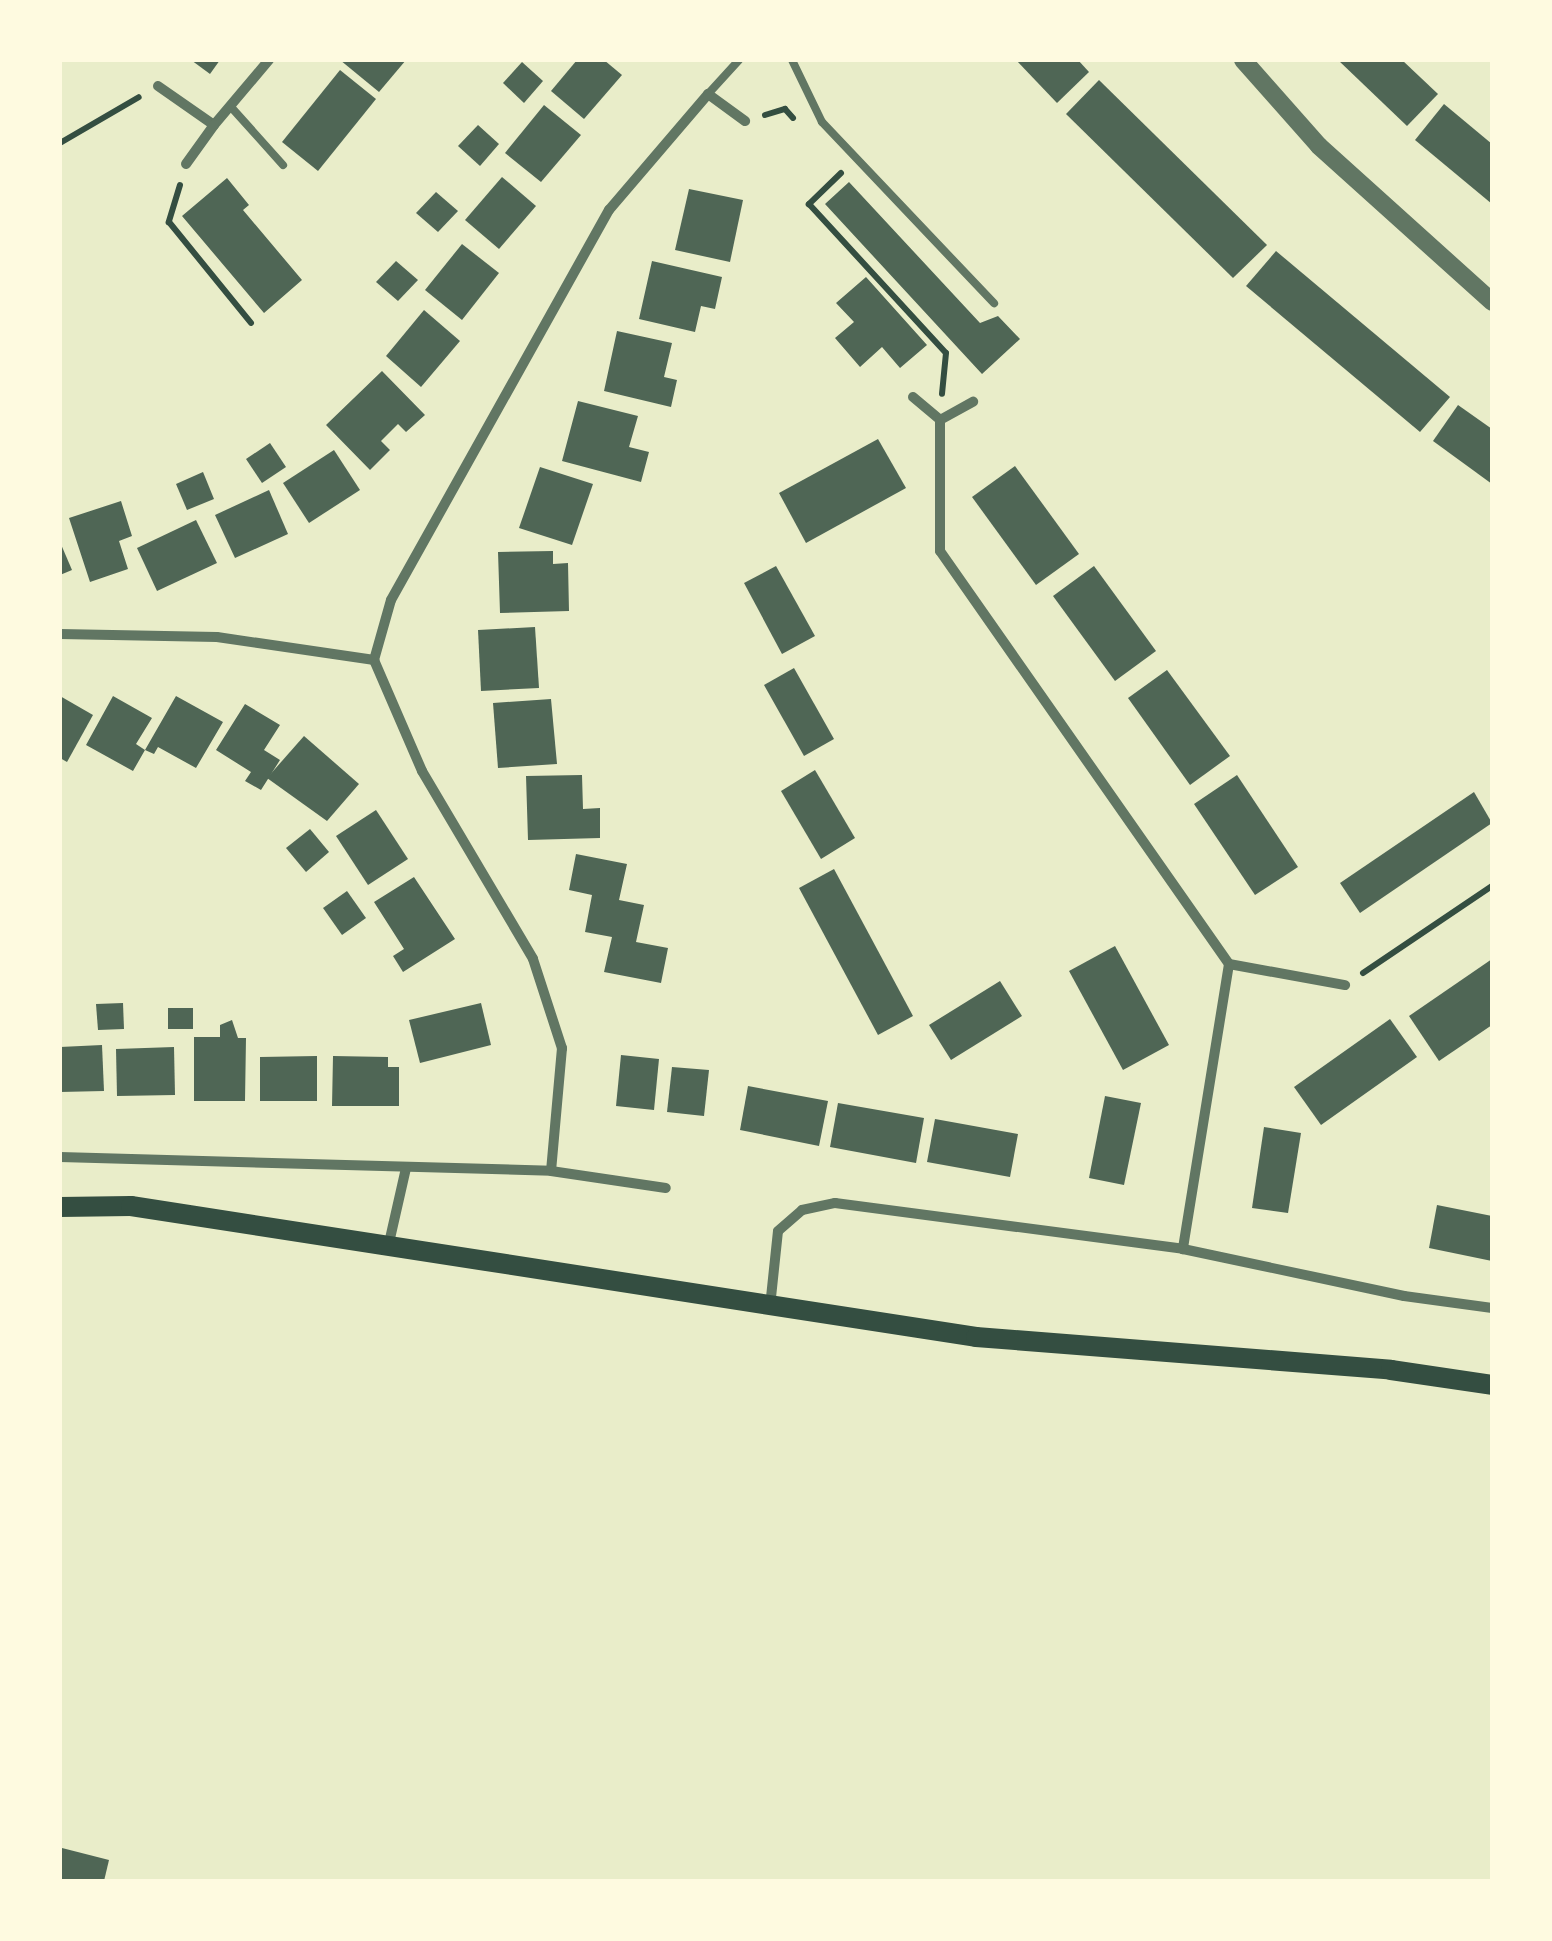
<!DOCTYPE html>
<html>
<head>
<meta charset="utf-8">
<style>
	body { margin:0 }
	#map { position:relative; width:1552px; height:1941px; overflow:hidden; background:#e9edc9; font-family:Raleway,sans-serif }
	div>[style] { position:absolute }
	[style*='--x'] { left:calc(var(--x)*1px); top:calc(var(--y)*1px); width:calc(var(--w)*1px); rotate:calc(var(--a)*1deg) }
	.building>* { inset:0; background:#4f6655 }
	.path>* { height:6px; margin:-3px; padding:0 3px; transform-origin:3px; border-radius:3px; background:#344e41 }
	.service>* { height:8px; margin:-4px; padding:0 4px; transform-origin:4px; border-radius:4px; background:#617663 }
	.minor>* { height:10px; margin:-5px; padding:0 5px; transform-origin:5px; border-radius:5px; background:#617663 }
	.tertiary>* { height:18px; margin:-9px; padding:0 9px; transform-origin:9px; border-radius:9px; background:#617663 }
	.secondary>* { height:20px; margin:-10px; padding:0 10px; transform-origin:10px; border-radius:10px; background:#344e41 }
	span { translate:-50% -50%; white-space:nowrap; text-align:center; line-height:1.15; -webkit-text-stroke:10px #fefae0; paint-order:stroke }
	.frame { position:absolute; inset:0; border:62px solid #fefae0; pointer-events:none }
</style>
</head>
<body>
<div id="map">
	<div class="building">
		<i style="clip-path:polygon(191px 60px,220px 60px,210px 74px)"></i>
		<i style="clip-path:polygon(340px 60px,406px 60px,379px 92px)"></i>
		<i style="clip-path:polygon(577px 60px,604px 60px,622px 75px,584px 119px,551px 91px)"></i>
		<i style="clip-path:polygon(1016px 60px,1078px 60px,1089px 72px,1057px 103px)"></i>
		<i style="clip-path:polygon(1338px 60px,1402px 60px,1438px 94px,1407px 126px)"></i>
		<i style="clip-path:polygon(522px 62px,543px 81px,524px 103px,503px 83px)"></i>
		<i style="clip-path:polygon(340px 70px,376px 99px,318px 171px,282px 142px)"></i>
		<i style="clip-path:polygon(1099px 80px,1267px 245px,1233px 278px,1066px 114px)"></i>
		<i style="clip-path:polygon(1444px 104px,1492px 144px,1492px 204px,1415px 140px)"></i>
		<i style="clip-path:polygon(544px 105px,581px 135px,541px 182px,505px 153px)"></i>
		<i style="clip-path:polygon(478px 125px,499px 144px,480px 166px,458px 146px)"></i>
		<i style="clip-path:polygon(502px 177px,536px 206px,499px 249px,465px 220px)"></i>
		<i style="clip-path:polygon(227px 178px,249px 205px,243px 210px,302px 280px,264px 313px,182px 216px)"></i>
		<i style="clip-path:polygon(849px 182px,980px 323px,998px 316px,1020px 339px,982px 374px,825px 204px)"></i>
		<i style="clip-path:polygon(689px 189px,743px 200px,730px 262px,675px 250px)"></i>
		<i style="clip-path:polygon(436px 192px,458px 211px,438px 232px,416px 213px)"></i>
		<i style="clip-path:polygon(462px 244px,499px 273px,462px 320px,425px 290px)"></i>
		<i style="clip-path:polygon(1276px 251px,1450px 397px,1420px 432px,1246px 286px)"></i>
		<i style="clip-path:polygon(396px 261px,418px 280px,398px 301px,376px 282px)"></i>
		<i style="clip-path:polygon(652px 261px,722px 277px,715px 309px,701px 306px,695px 332px,639px 319px)"></i>
		<i style="clip-path:polygon(866px 277px,927px 345px,900px 368px,882px 347px,860px 367px,835px 338px,854px 322px,836px 303px)"></i>
		<i style="clip-path:polygon(424px 310px,460px 341px,421px 387px,386px 356px)"></i>
		<i style="clip-path:polygon(617px 331px,672px 343px,664px 377px,677px 380px,671px 407px,604px 391px)"></i>
		<i style="clip-path:polygon(382px 371px,425px 415px,406px 432px,398px 424px,381px 441px,390px 450px,370px 470px,326px 425px)"></i>
		<i style="clip-path:polygon(578px 401px,638px 416px,629px 447px,649px 452px,641px 482px,562px 461px)"></i>
		<i style="clip-path:polygon(1458px 405px,1492px 429px,1492px 484px,1433px 441px)"></i>
		<i style="clip-path:polygon(878px 439px,906px 488px,806px 543px,779px 493px)"></i>
		<i style="clip-path:polygon(270px 443px,286px 467px,262px 483px,246px 459px)"></i>
		<i style="clip-path:polygon(334px 450px,360px 490px,309px 523px,283px 483px)"></i>
		<i style="clip-path:polygon(1015px 466px,1079px 554px,1036px 585px,972px 497px)"></i>
		<i style="clip-path:polygon(540px 467px,593px 484px,572px 545px,519px 528px)"></i>
		<i style="clip-path:polygon(203px 472px,214px 499px,187px 510px,176px 484px)"></i>
		<i style="clip-path:polygon(269px 490px,288px 534px,235px 558px,215px 515px)"></i>
		<i style="clip-path:polygon(121px 501px,132px 536px,119px 541px,128px 569px,90px 582px,69px 518px)"></i>
		<i style="clip-path:polygon(196px 520px,217px 563px,157px 591px,137px 548px)"></i>
		<i style="clip-path:polygon(60px 542px,72px 570px,60px 575px)"></i>
		<i style="clip-path:polygon(553px 551px,553px 564px,568px 563px,569px 611px,500px 613px,498px 552px)"></i>
		<i style="clip-path:polygon(776px 566px,815px 636px,782px 654px,744px 583px)"></i>
		<i style="clip-path:polygon(1094px 566px,1156px 651px,1115px 681px,1053px 596px)"></i>
		<i style="clip-path:polygon(535px 627px,539px 688px,481px 691px,478px 630px)"></i>
		<i style="clip-path:polygon(794px 668px,834px 739px,804px 756px,764px 685px)"></i>
		<i style="clip-path:polygon(1167px 670px,1230px 756px,1190px 785px,1128px 698px)"></i>
		<i style="clip-path:polygon(60px 696px,93px 715px,67px 762px,60px 758px)"></i>
		<i style="clip-path:polygon(113px 696px,152px 718px,136px 744px,145px 750px,133px 771px,86px 745px)"></i>
		<i style="clip-path:polygon(176px 696px,223px 722px,196px 768px,158px 747px,154px 754px,145px 750px)"></i>
		<i style="clip-path:polygon(551px 699px,557px 764px,498px 768px,493px 703px)"></i>
		<i style="clip-path:polygon(245px 704px,280px 725px,264px 750px,280px 760px,261px 790px,245px 781px,251px 772px,216px 750px)"></i>
		<i style="clip-path:polygon(304px 736px,359px 784px,327px 821px,267px 778px)"></i>
		<i style="clip-path:polygon(815px 770px,855px 838px,821px 859px,781px 791px)"></i>
		<i style="clip-path:polygon(582px 775px,583px 809px,600px 808px,600px 838px,528px 840px,526px 776px)"></i>
		<i style="clip-path:polygon(1237px 775px,1298px 867px,1255px 895px,1194px 804px)"></i>
		<i style="clip-path:polygon(1474px 792px,1492px 823px,1360px 913px,1340px 883px)"></i>
		<i style="clip-path:polygon(376px 810px,408px 859px,368px 885px,336px 836px)"></i>
		<i style="clip-path:polygon(310px 829px,329px 852px,306px 872px,286px 848px)"></i>
		<i style="clip-path:polygon(576px 854px,627px 864px,619px 900px,644px 905px,636px 942px,668px 948px,661px 983px,604px 972px,612px 937px,585px 932px,592px 895px,569px 890px)"></i>
		<i style="clip-path:polygon(834px 869px,913px 1016px,878px 1035px,799px 888px)"></i>
		<i style="clip-path:polygon(414px 877px,455px 939px,403px 972px,393px 956px,404px 949px,374px 902px)"></i>
		<i style="clip-path:polygon(347px 891px,366px 918px,342px 935px,323px 908px)"></i>
		<i style="clip-path:polygon(1115px 946px,1169px 1045px,1123px 1070px,1069px 971px)"></i>
		<i style="clip-path:polygon(1492px 959px,1492px 1025px,1439px 1061px,1409px 1016px)"></i>
		<i style="clip-path:polygon(1000px 981px,1022px 1016px,951px 1060px,929px 1025px)"></i>
		<i style="clip-path:polygon(123px 1003px,124px 1029px,98px 1030px,96px 1004px)"></i>
		<i style="clip-path:polygon(481px 1003px,491px 1045px,420px 1063px,409px 1020px)"></i>
		<i style="clip-path:polygon(168px 1008px,193px 1008px,193px 1029px,168px 1029px)"></i>
		<i style="clip-path:polygon(1390px 1019px,1417px 1057px,1321px 1125px,1294px 1087px)"></i>
		<i style="clip-path:polygon(232px 1020px,238px 1038px,246px 1038px,245px 1101px,194px 1101px,194px 1037px,220px 1037px,220px 1025px)"></i>
		<i style="clip-path:polygon(102px 1045px,104px 1091px,60px 1092px,60px 1047px)"></i>
		<i style="clip-path:polygon(174px 1047px,175px 1095px,117px 1096px,116px 1049px)"></i>
		<i style="clip-path:polygon(621px 1055px,659px 1059px,654px 1110px,616px 1106px)"></i>
		<i style="clip-path:polygon(317px 1056px,317px 1101px,260px 1101px,260px 1057px)"></i>
		<i style="clip-path:polygon(333px 1056px,388px 1057px,388px 1067px,399px 1067px,399px 1106px,332px 1106px)"></i>
		<i style="clip-path:polygon(672px 1067px,709px 1070px,704px 1116px,667px 1112px)"></i>
		<i style="clip-path:polygon(748px 1086px,828px 1101px,819px 1146px,740px 1130px)"></i>
		<i style="clip-path:polygon(1105px 1096px,1141px 1103px,1124px 1185px,1089px 1178px)"></i>
		<i style="clip-path:polygon(838px 1103px,924px 1118px,916px 1163px,830px 1147px)"></i>
		<i style="clip-path:polygon(935px 1119px,1018px 1134px,1010px 1177px,927px 1162px)"></i>
		<i style="clip-path:polygon(1264px 1127px,1301px 1133px,1288px 1213px,1252px 1208px)"></i>
		<i style="clip-path:polygon(1437px 1205px,1492px 1216px,1492px 1261px,1429px 1248px)"></i>
		<i style="clip-path:polygon(62px 1848px,109px 1860px,104px 1881px,60px 1881px)"></i>
	</div>
	<div class="path">
		<i style="--x:765;--y:115;--w:21;--a:-17"></i>
		<i style="--x:785;--y:109;--w:12;--a:48"></i>
		<i style="--x:60;--y:143;--w:91;--a:-30.2"></i>
		<i style="--x:841;--y:173;--w:45;--a:135.9"></i>
		<i style="--x:809;--y:204;--w:202;--a:47.4"></i>
		<i style="--x:946;--y:353;--w:41;--a:95.6"></i>
		<i style="--x:180;--y:185;--w:39;--a:107"></i>
		<i style="--x:169;--y:222;--w:130;--a:50.9"></i>
		<i style="--x:1363;--y:973;--w:156;--a:-34"></i>
	</div>
	<div class="service">
		<i style="--x:792;--y:60;--w:69;--a:64.2"></i>
		<i style="--x:822;--y:122;--w:250;--a:46.5"></i>
		<i style="--x:708;--y:94;--w:46;--a:-47.6"></i>
		<i style="--x:231;--y:107;--w:78;--a:48.1"></i>
	</div>
	<div class="minor">
		<i style="--x:158;--y:86;--w:68;--a:34.9"></i>
		<i style="--x:214;--y:125;--w:85;--a:-49.8"></i>
		<i style="--x:186;--y:164;--w:48;--a:-54.3"></i>
		<i style="--x:913;--y:397;--w:35;--a:40"></i>
		<i style="--x:940;--y:420;--w:131;--a:90"></i>
		<i style="--x:940;--y:551;--w:504;--a:55.02"></i>
		<i style="--x:1229;--y:964;--w:289;--a:99.2"></i>
		<i style="--x:940;--y:420;--w:38;--a:-29"></i>
		<i style="--x:60;--y:634;--w:157;--a:1.1"></i>
		<i style="--x:217;--y:637;--w:159;--a:8.3"></i>
		<i style="--x:374;--y:660;--w:121;--a:66.6"></i>
		<i style="--x:422;--y:771;--w:218;--a:59.4"></i>
		<i style="--x:533;--y:959;--w:94;--a:72"></i>
		<i style="--x:562;--y:1048;--w:123;--a:95.1"></i>
		<i style="--x:374;--y:660;--w:62;--a:-74.2"></i>
		<i style="--x:391;--y:600;--w:447;--a:-60.8"></i>
		<i style="--x:609;--y:210;--w:153;--a:-49.5"></i>
		<i style="--x:708;--y:94;--w:46;--a:36.1"></i>
		<i style="--x:1229;--y:964;--w:118;--a:10.3"></i>
		<i style="--x:60;--y:1157;--w:491;--a:1.6"></i>
		<i style="--x:551;--y:1171;--w:116;--a:8.4"></i>
		<i style="--x:389;--y:1243;--w:77;--a:-77.2"></i>
		<i style="--x:770;--y:1307;--w:76;--a:-84"></i>
		<i style="--x:778;--y:1231;--w:32;--a:-41"></i>
		<i style="--x:802;--y:1210;--w:34;--a:-12"></i>
		<i style="--x:835;--y:1203;--w:351;--a:7.5"></i>
		<i style="--x:1183;--y:1249;--w:226;--a:12"></i>
		<i style="--x:1404;--y:1296;--w:89;--a:7.8"></i>
	</div>
	<div class="tertiary">
		<i style="--x:1243;--y:60;--w:115;--a:48.5"></i>
		<i style="--x:1319;--y:146;--w:233;--a:42"></i>
	</div>
	<div class="secondary">
		<i style="--x:60;--y:1207;--w:71;--a:-0.8"></i>
		<i style="--x:131;--y:1206;--w:855;--a:8.81"></i>
		<i style="--x:976;--y:1337;--w:416;--a:4.5"></i>
		<i style="--x:1391;--y:1370;--w:102;--a:8.4"></i>
	</div>
	<div class="frame"></div>
</div>
</body>
</html>
